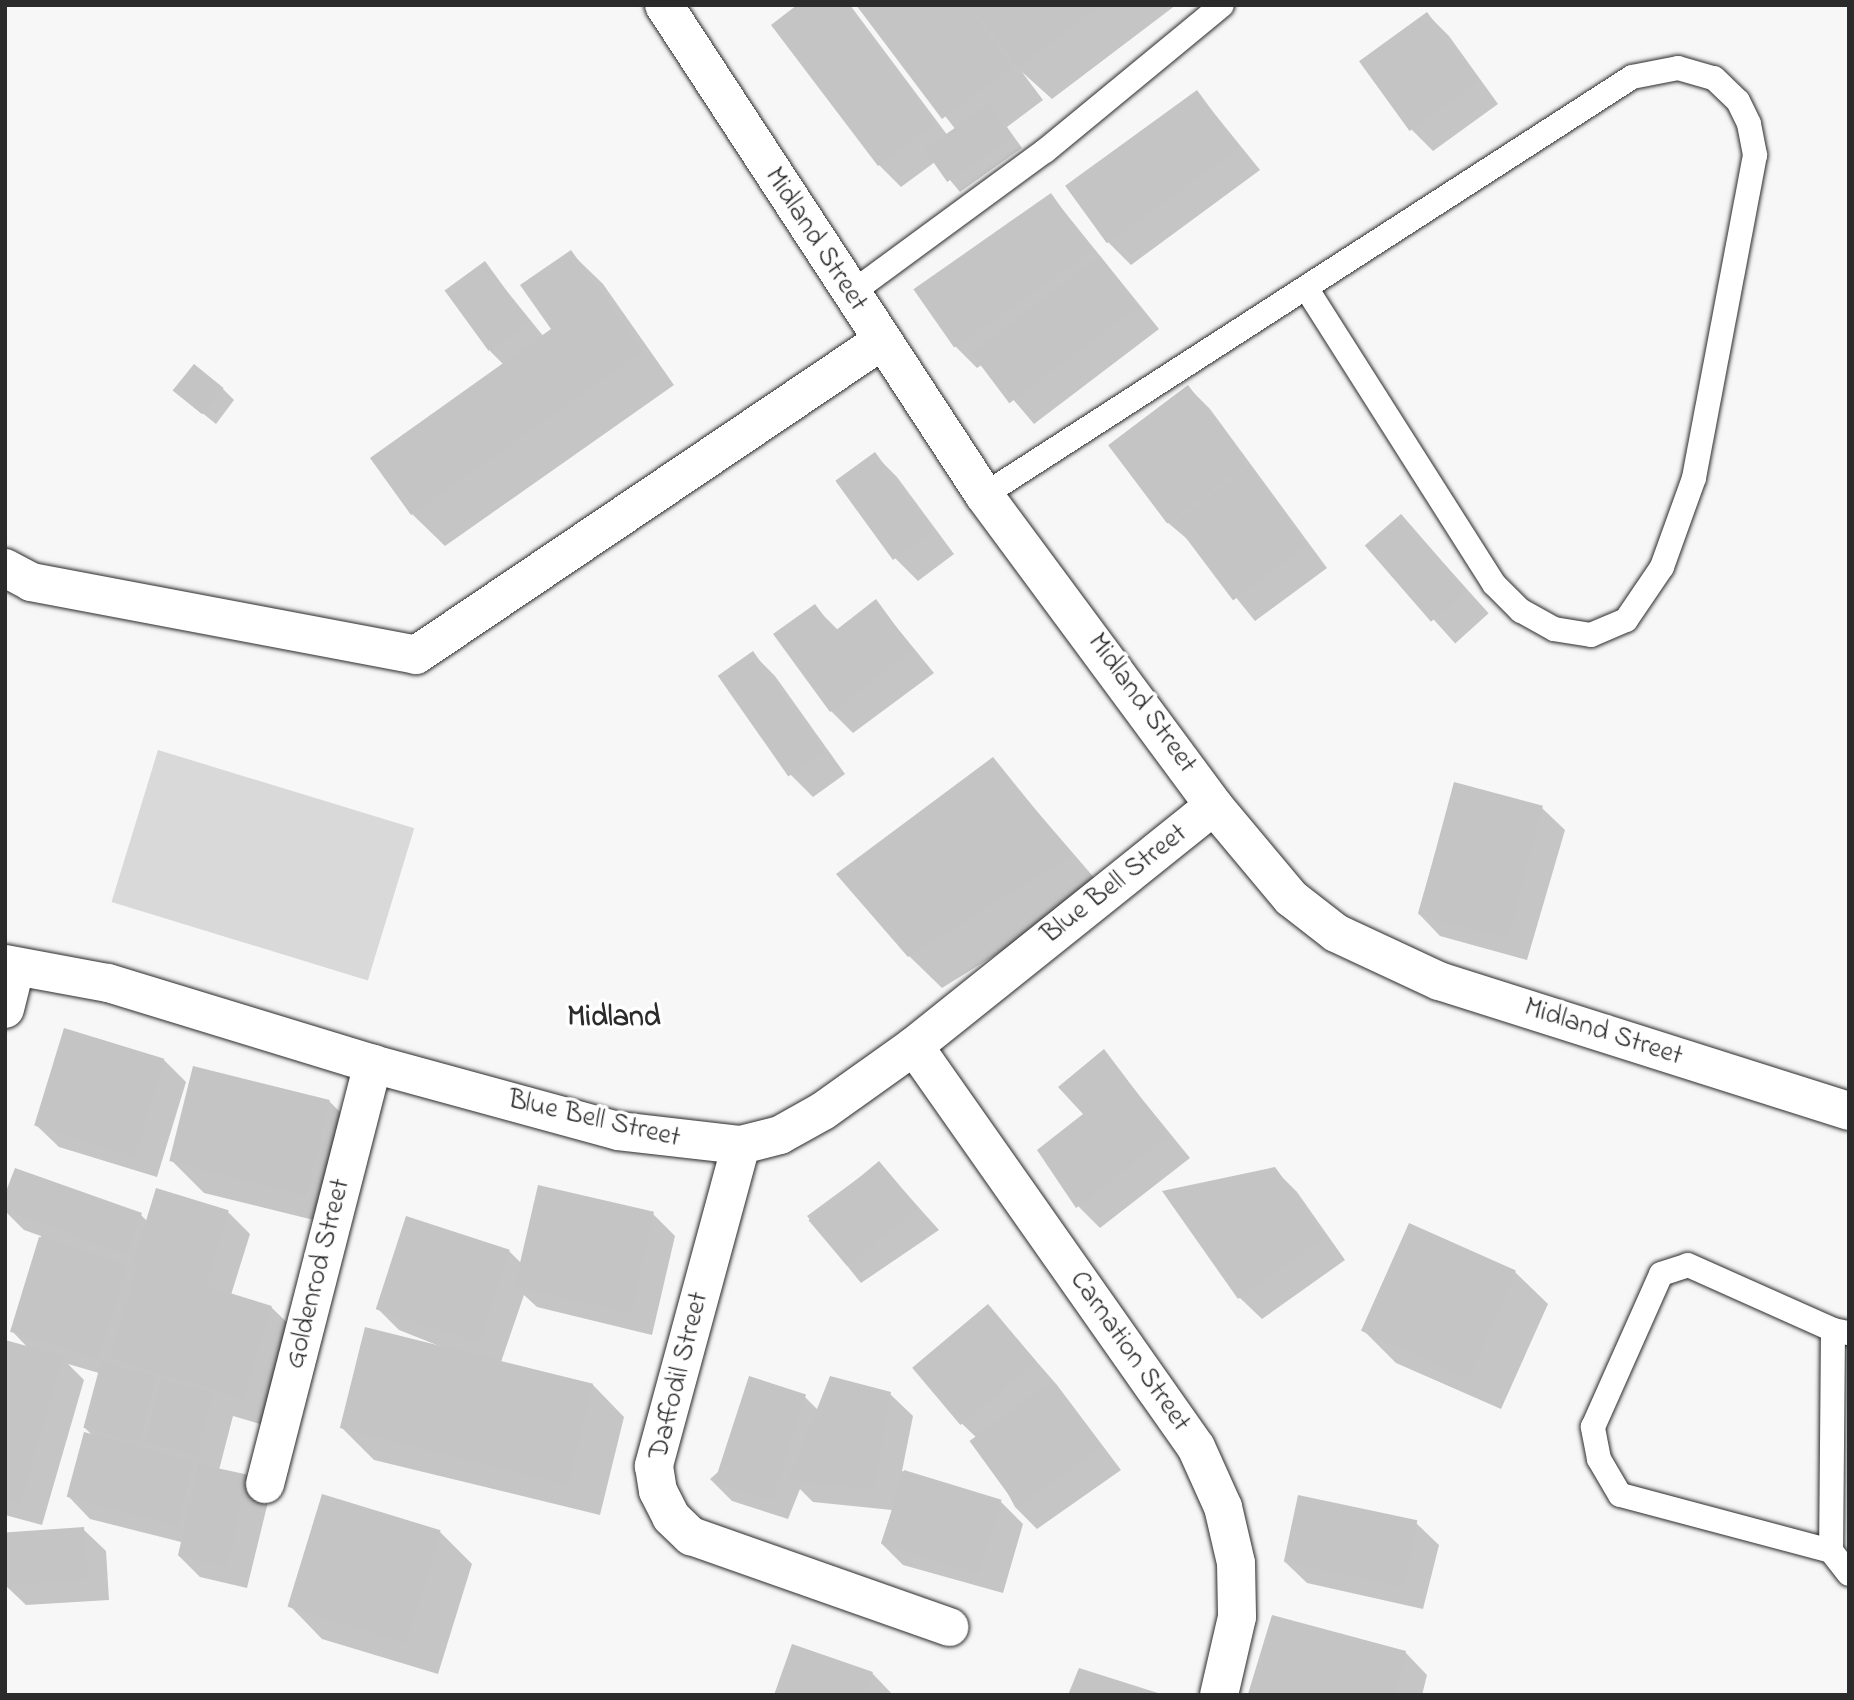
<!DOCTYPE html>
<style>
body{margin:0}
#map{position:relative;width:1854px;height:1700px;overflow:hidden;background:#f7f7f7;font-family:"Indie Flower",sans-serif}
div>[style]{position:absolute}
.green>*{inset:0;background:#d9d9d9;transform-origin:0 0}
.shadow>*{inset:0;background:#0003;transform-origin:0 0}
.building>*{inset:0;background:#c4c4c4;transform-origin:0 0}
.roads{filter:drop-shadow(0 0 2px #2b2b2b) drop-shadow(0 0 2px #2b2b2b)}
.service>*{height:24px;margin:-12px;padding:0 12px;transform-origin:12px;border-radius:12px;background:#fff}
.minor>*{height:38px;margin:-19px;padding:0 19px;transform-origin:19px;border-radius:19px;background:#fff}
span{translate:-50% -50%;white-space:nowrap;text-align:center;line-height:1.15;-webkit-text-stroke:7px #fff;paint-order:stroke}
.street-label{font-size:28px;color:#2b2b2b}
.neighbourhood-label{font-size:30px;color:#2b2b2b;font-weight:700}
.frame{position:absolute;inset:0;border:7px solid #2b2b2b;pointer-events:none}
</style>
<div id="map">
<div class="green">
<div style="left:158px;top:750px;width:268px;height:159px;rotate:17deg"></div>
</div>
<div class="shadow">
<div style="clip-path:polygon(800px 5px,850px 5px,948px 136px,956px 130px,859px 5px,1176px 5px,1052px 99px,1022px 72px,1043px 100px,1007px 127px,1022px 148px,960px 192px,935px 162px,901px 187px,879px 165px,773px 25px)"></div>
<div style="clip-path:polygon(1427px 14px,1449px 36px,1498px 104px,1433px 151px,1411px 129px,1362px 61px)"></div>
<div style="clip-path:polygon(1197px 92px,1260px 170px,1131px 265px,1109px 243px,1068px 186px)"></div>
<div style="clip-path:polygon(1051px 195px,1159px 329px,1034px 424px,983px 364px,977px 368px,955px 346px)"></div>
<div style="clip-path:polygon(570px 252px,603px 284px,674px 385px,445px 546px,412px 514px,504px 365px,490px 351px,484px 263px,544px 337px,554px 330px)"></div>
<div style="clip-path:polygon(1188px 387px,1210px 409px,1327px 568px,1255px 621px,1192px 543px,1167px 522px,1111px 445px)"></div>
<div style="clip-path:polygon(223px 389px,234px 400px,216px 424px,175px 391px)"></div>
<div style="clip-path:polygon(875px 455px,897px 477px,954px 554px,918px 581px,896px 559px,838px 481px)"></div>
<div style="left:1401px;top:516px;width:131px;height:45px;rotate:48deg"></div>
<div style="clip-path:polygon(876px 602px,934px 673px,853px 733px,831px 711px,814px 606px,838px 630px)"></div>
<div style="clip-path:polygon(753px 654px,775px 676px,845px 774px,813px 797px,791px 775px)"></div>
<div style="clip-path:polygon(992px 759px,1103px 888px,942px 988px,909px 956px)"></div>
<div style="clip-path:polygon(1455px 784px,1542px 808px,1565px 830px,1527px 960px,1440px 936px,1418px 913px)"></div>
<div style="clip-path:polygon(1103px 1051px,1190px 1158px,1100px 1228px,1078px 1206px,1086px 1115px)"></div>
<div style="clip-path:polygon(164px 1060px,186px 1082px,157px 1177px,59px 1147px,36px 1125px)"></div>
<div style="clip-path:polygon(329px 1101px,361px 1133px,338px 1226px,204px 1193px,171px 1160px)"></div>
<div style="clip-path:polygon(879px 1163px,939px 1230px,861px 1283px,807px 1216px)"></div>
<div style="clip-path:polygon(1274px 1169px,1297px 1192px,1345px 1260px,1262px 1319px,1239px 1297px)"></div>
<div style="clip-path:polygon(5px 1199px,141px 1215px,147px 1221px,228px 1212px,250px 1234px,231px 1295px,271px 1307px,304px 1339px,277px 1429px,233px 1416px,219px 1470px,246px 1476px,269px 1498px,247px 1588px,200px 1577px,178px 1555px,181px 1542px,90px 1519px,68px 1496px,94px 1437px,84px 1427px,99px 1373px,68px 1364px,84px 1380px,42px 1525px,5px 1515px,5px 1342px,29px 1349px,12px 1331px,41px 1236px,24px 1230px,5px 1211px)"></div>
<div style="clip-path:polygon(653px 1214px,675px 1236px,652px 1335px,537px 1307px,524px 1295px,501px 1362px,592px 1384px,624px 1417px,600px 1515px,374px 1460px,341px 1427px,447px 1349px,399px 1330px,377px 1308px,509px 1251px,520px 1262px)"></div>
<div style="clip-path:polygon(1515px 1272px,1548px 1304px,1501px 1409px,1396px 1363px,1364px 1331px)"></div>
<div style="clip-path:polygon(988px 1306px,1057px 1385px,1121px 1470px,1037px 1529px,1015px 1507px,980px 1441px,957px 1419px)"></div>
<div style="clip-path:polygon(890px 1394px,913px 1416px,902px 1471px,1001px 1502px,1023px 1524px,1003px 1593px,903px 1565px,881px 1543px,892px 1510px,813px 1502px,800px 1489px,788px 1519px,732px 1501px,710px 1479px,805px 1397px,818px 1410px)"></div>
<div style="clip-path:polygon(1416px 1523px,1439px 1545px,1423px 1609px,1307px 1583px,1284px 1561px)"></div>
<div style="clip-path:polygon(83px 1529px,106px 1551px,109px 1600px,26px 1605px,5px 1585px,5px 1534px)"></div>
<div style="clip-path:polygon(440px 1532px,472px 1564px,438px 1674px,322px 1639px,290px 1606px)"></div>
<div style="clip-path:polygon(1405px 1652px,1427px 1675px,1422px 1695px,1250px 1694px)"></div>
<div style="clip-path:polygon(872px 1673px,893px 1695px,775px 1695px)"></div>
</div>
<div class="building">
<div style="clip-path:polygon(797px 5px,846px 5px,935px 123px,878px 166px,771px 25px)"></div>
<div style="clip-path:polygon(856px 5px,966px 5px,1012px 67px,942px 119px)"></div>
<div style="clip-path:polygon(971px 5px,1101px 5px,1018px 67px)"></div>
<div style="left:1427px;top:12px;width:86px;height:84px;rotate:54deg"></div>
<div style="left:1197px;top:90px;width:71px;height:163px;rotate:54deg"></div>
<div style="left:989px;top:104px;width:40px;height:79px;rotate:55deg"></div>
<div style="left:1051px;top:193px;width:71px;height:168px;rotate:55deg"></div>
<div style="clip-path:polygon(571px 250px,643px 351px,411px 515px,370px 458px,551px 329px,520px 285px)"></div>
<div style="left:1100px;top:256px;width:63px;height:161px;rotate:53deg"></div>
<div style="left:485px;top:261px;width:75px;height:50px;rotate:54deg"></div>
<div style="left:194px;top:364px;width:38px;height:34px;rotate:39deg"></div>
<div style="left:1188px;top:385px;width:98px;height:100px;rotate:53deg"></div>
<div style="left:875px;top:452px;width:98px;height:49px;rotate:54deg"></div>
<div style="left:1249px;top:467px;width:97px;height:93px;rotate:53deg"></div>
<div style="left:1401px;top:514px;width:101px;height:48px;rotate:49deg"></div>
<div style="clip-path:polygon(876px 599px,913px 650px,830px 712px,773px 634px,815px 604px,835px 631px)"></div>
<div style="left:753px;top:651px;width:123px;height:43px;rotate:55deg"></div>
<div style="clip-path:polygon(993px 757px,1072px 855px,908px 957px,836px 874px)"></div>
<div style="left:1454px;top:782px;width:92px;height:137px;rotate:15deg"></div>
<div style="left:64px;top:1028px;width:105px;height:102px;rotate:17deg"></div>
<div style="clip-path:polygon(1104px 1049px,1169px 1135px,1076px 1208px,1037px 1150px,1083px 1114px,1058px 1087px)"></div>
<div style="left:193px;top:1066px;width:141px;height:98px;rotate:14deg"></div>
<div style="left:879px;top:1161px;width:60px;height:92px;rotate:50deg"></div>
<div style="clip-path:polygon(1275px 1167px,1325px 1237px,1238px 1299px,1162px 1191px)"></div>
<div style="clip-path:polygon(15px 1168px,142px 1213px,127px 1254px,5px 1210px,5px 1194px)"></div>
<div style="left:538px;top:1185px;width:119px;height:104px;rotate:13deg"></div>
<div style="left:156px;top:1188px;width:76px;height:77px;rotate:17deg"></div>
<div style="left:406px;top:1216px;width:109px;height:98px;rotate:18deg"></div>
<div style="left:1409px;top:1223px;width:117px;height:118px;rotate:24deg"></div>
<div style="left:39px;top:1237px;width:92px;height:99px;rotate:17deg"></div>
<div style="left:138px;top:1265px;width:140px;height:97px;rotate:17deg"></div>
<div style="left:988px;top:1304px;width:75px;height:99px;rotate:50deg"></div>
<div style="left:365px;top:1327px;width:235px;height:104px;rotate:14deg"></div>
<div style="clip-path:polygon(5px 1340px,63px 1356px,20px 1504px,5px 1500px)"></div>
<div style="left:101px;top:1362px;width:57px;height:68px;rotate:15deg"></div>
<div style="left:749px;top:1376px;width:60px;height:111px;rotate:18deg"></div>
<div style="clip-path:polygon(830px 1376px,891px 1392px,873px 1489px,789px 1480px)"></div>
<div style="left:161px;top:1379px;width:53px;height:65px;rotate:14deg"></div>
<div style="left:1052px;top:1381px;width:82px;height:102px;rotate:54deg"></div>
<div style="left:84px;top:1432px;width:114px;height:67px;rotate:15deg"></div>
<div style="left:198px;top:1464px;width:50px;height:94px;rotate:12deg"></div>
<div style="left:904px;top:1470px;width:102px;height:77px;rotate:17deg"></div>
<div style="left:322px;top:1494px;width:124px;height:118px;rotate:17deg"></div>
<div style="left:1298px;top:1495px;width:122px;height:68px;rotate:12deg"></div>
<div style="left:84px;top:1527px;width:52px;height:79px;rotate:86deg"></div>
<div style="clip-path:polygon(1272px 1615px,1406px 1651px,1395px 1695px,1248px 1694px)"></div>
<div style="clip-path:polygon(792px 1644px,873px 1672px,865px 1695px,774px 1695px)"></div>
<div style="clip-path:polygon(1079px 1668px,1161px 1694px,1161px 1695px,1068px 1695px)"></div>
</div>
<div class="roads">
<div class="service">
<div style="left:850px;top:294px;width:242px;rotate:-36.3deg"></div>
<div style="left:1045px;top:151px;width:229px;rotate:-39.5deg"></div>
<div style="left:984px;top:495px;width:771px;rotate:-32.82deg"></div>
<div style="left:1632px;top:77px;width:47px;rotate:-11.1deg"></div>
<div style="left:1678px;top:68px;width:37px;rotate:16deg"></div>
<div style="left:1714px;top:78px;width:33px;rotate:44deg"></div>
<div style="left:1738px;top:101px;width:25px;rotate:64deg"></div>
<div style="left:1749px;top:124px;width:32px;rotate:79deg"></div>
<div style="left:1755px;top:155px;width:329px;rotate:100.7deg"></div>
<div style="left:1694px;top:478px;width:95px;rotate:109.8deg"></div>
<div style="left:1662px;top:567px;width:64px;rotate:124.2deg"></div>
<div style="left:1626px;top:620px;width:38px;rotate:157deg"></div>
<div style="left:1591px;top:635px;width:37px;rotate:-171deg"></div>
<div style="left:1554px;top:629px;width:38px;rotate:-151deg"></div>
<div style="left:1521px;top:611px;width:38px;rotate:-135deg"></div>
<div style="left:1494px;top:584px;width:349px;rotate:-122.4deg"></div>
<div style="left:1848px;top:1333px;width:15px;rotate:-169deg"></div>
<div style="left:1833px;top:1330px;width:221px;rotate:90.5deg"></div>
<div style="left:1831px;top:1551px;width:29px;rotate:52deg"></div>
<div style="left:1831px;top:1551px;width:218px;rotate:-165.1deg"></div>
<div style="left:1620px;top:1495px;width:42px;rotate:-120.3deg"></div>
<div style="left:1599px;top:1459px;width:33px;rotate:-101deg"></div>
<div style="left:1593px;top:1427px;width:167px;rotate:-66deg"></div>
<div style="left:1661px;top:1274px;width:28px;rotate:-18deg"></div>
<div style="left:1688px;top:1265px;width:159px;rotate:24.1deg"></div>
</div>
<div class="minor">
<div style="left:664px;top:5px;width:585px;rotate:56.85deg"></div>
<div style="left:984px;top:495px;width:387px;rotate:53.5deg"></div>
<div style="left:1214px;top:806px;width:120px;rotate:50.1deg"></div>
<div style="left:1291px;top:898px;width:57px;rotate:37.9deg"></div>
<div style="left:1336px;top:933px;width:114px;rotate:25deg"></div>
<div style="left:1439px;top:981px;width:430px;rotate:17.6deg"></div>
<div style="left:5px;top:568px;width:30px;rotate:28deg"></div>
<div style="left:31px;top:582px;width:392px;rotate:10.7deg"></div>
<div style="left:416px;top:655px;width:560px;rotate:-34deg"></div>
<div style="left:5px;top:964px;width:105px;rotate:10.5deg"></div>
<div style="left:108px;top:983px;width:277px;rotate:17deg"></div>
<div style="left:373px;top:1064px;width:254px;rotate:15.3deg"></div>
<div style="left:618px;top:1131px;width:124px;rotate:6.5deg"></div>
<div style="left:741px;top:1145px;width:40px;rotate:-14.4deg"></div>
<div style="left:780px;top:1135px;width:49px;rotate:-29.2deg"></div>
<div style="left:823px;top:1111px;width:112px;rotate:-35.5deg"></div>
<div style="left:914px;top:1046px;width:384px;rotate:-38.7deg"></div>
<div style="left:5px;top:1009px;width:41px;rotate:-76deg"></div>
<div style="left:914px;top:1046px;width:490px;rotate:54.9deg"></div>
<div style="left:1196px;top:1447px;width:66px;rotate:65.8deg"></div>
<div style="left:1223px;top:1507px;width:57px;rotate:76.9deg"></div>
<div style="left:1236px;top:1563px;width:54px;rotate:88.9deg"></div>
<div style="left:1237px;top:1617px;width:80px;rotate:103deg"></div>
<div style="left:741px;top:1145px;width:333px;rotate:105.2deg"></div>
<div style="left:654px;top:1466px;width:25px;rotate:81deg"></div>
<div style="left:658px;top:1491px;width:29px;rotate:63deg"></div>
<div style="left:671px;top:1517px;width:28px;rotate:44deg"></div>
<div style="left:691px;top:1536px;width:274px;rotate:19.4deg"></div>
<div style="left:265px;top:1484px;width:434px;rotate:-75.6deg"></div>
</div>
</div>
<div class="street-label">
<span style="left:815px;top:240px;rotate:57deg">Midland Street</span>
<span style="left:1141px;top:704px;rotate:54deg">Midland Street</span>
<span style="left:1115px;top:885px;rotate:-38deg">Blue Bell Street</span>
<span style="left:1603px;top:1033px;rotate:18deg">Midland Street</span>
<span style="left:594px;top:1120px;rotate:13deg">Blue Bell Street</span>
<span style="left:319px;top:1274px;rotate:-76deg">Goldenrod Street</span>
<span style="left:1129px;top:1352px;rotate:55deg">Carnation Street</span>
<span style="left:680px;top:1376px;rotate:-76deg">Daffodil Street</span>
</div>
<div class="neighbourhood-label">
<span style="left:614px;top:1018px">Midland</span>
</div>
<div class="frame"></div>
</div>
